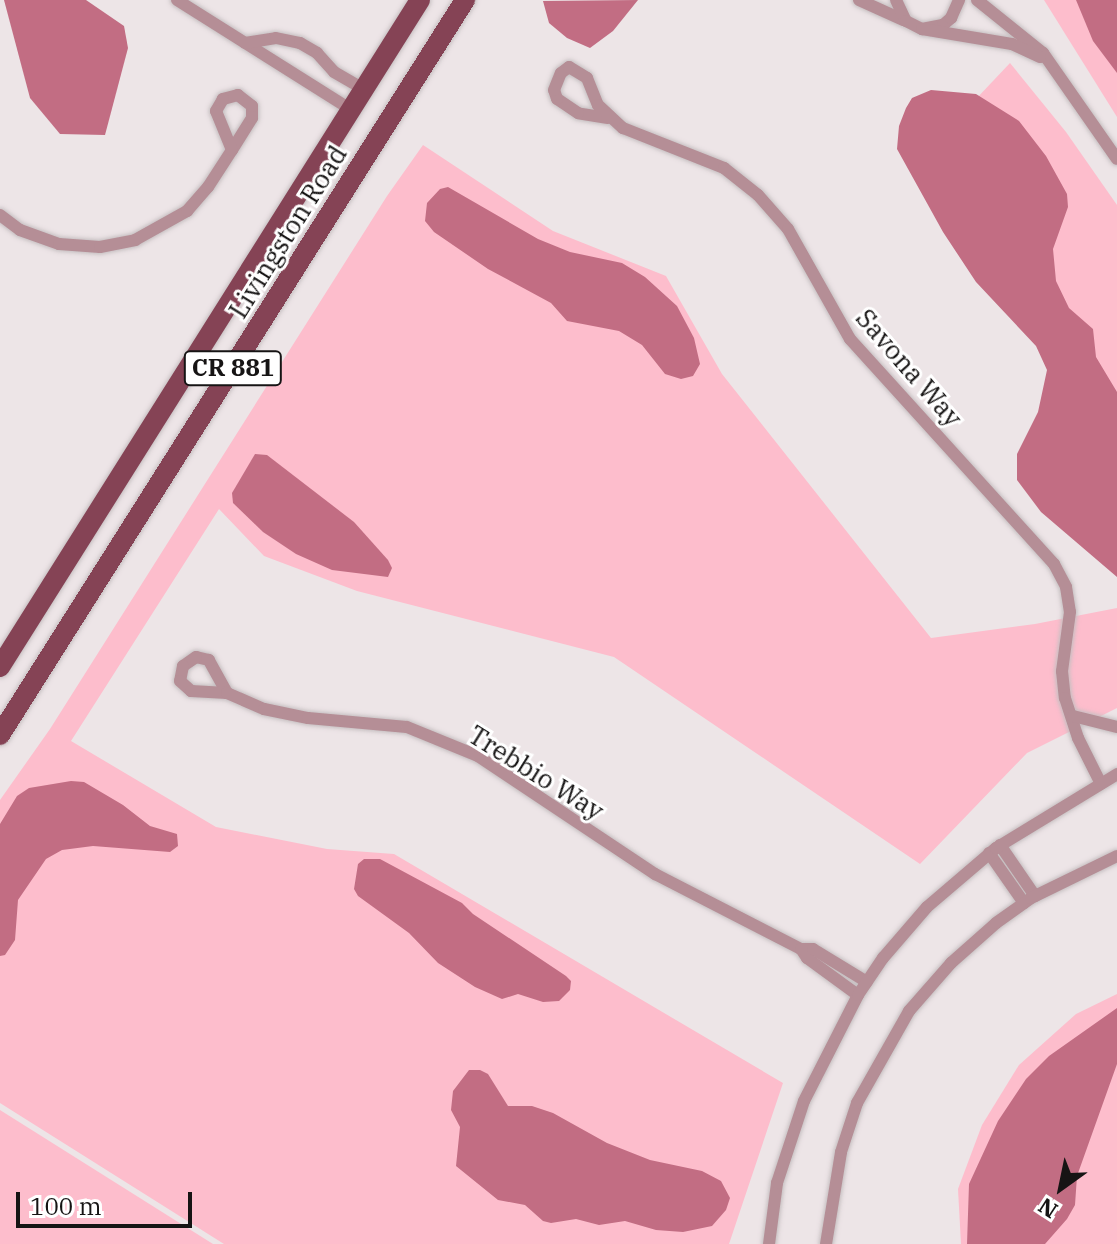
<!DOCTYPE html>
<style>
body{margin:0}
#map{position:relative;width:1117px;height:1244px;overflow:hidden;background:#ede5e7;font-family:"IBM Plex Serif",serif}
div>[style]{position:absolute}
.green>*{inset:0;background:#fdbdcc}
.water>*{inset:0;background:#c26d83}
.roads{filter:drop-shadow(0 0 2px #c6bfc1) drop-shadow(0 0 2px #c6bfc1)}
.minor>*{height:12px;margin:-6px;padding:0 6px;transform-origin:6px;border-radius:6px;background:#b58e96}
.primary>*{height:20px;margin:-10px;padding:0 10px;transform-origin:10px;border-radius:10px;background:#854355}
span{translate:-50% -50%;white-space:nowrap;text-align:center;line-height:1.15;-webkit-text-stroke:6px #fff;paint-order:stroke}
.shield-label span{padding:2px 6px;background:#fff;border:2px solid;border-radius:6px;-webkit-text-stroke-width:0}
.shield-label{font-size:24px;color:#161414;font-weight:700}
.street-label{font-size:26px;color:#161414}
.north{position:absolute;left:1021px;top:1148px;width:80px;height:80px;-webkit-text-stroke:6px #fff;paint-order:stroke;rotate:213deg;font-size:22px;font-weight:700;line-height:32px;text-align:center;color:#161414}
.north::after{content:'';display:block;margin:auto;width:28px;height:36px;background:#161414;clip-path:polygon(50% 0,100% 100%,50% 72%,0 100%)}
.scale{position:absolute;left:16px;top:1192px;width:176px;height:36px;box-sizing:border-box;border:4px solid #161414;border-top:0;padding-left:10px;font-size:24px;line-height:28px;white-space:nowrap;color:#161414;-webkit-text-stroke:6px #fff;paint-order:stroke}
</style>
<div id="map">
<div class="green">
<div style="clip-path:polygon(1044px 0,1108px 0,1117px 16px,1117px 117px)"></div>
<div style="clip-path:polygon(1010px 63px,1066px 132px,1117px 205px,1117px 416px,958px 118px)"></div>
<div style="clip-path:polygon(423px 145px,553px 231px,666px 276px,722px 374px,931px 638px,1035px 624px,1117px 608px,1117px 708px,1027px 753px,920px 864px,614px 657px,357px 591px,264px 556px,219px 509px,71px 741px,216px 827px,327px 849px,394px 854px,783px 1083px,729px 1244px,224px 1244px,0 1103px,0 800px,50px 729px,387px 196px)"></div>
<div style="clip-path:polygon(1117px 994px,1117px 1244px,961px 1244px,958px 1189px,982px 1125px,1019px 1065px,1076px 1014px)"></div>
<div style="clip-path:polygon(0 1110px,213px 1244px,0 1244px)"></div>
</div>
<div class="water">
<div style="clip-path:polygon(4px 0,86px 0,124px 26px,128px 48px,105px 135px,60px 134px,30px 98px)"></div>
<div style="clip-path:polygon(638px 0,613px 31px,590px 48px,567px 38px,549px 23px,543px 1px)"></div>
<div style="clip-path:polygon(1076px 0,1117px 0,1117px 73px,1093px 41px)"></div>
<div style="clip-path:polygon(931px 90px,976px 94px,1019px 121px,1046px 156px,1067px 194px,1068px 207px,1053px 249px,1056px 281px,1069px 308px,1093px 329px,1096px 357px,1117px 392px,1117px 577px,1041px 512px,1017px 480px,1017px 454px,1038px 412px,1047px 370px,1036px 346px,976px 282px,943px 232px,897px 149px,899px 126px,906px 108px,912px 98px)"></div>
<div style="clip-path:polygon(448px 187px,538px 239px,570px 252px,622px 263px,645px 277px,677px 306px,694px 338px,700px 364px,693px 376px,681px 379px,665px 374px,642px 345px,619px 331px,567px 321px,551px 303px,488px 269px,434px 232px,425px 221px,427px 203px,440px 189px)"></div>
<div style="clip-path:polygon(255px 454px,267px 455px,354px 522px,388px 560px,392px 568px,388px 577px,332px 570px,296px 554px,263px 532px,233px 503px,232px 493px)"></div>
<div style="clip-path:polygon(71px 781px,84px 782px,123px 805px,150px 826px,177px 834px,178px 846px,170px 852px,93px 846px,62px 850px,46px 859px,18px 900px,15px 940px,5px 955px,0 956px,0 824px,17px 796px,29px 788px)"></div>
<div style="clip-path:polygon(364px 859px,380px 859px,462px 903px,473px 914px,566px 976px,571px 981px,570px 990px,559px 1001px,543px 1002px,518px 994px,502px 999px,475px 987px,438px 963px,409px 933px,358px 896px,354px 889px,358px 864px)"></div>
<div style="clip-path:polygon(1117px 1008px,1117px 1064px,1077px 1176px,1075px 1205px,1067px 1219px,1045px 1244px,967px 1244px,969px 1184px,998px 1121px,1026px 1079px,1049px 1056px)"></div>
<div style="clip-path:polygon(469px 1070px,480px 1070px,488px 1074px,508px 1106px,532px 1106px,553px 1113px,607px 1143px,650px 1160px,702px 1171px,721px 1181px,730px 1198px,726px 1210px,712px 1226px,683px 1232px,656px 1230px,625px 1221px,599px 1225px,576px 1219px,551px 1223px,543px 1221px,525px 1205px,498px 1200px,456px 1166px,460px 1127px,451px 1110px,453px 1091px)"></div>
</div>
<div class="roads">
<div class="minor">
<div style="left:177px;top:0;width:204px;rotate:32.2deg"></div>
<div style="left:859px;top:0;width:48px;rotate:24.4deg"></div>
<div style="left:896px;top:0;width:23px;rotate:65deg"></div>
<div style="left:906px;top:21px;width:18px;rotate:27deg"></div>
<div style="left:922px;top:29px;width:21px;rotate:-11deg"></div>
<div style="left:943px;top:25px;width:11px;rotate:-41deg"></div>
<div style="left:951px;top:18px;width:20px;rotate:-66deg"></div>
<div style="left:977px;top:0;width:85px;rotate:38.8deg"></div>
<div style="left:1043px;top:53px;width:129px;rotate:55.1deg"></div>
<div style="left:922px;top:29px;width:91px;rotate:9.5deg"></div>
<div style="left:1012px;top:44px;width:31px;rotate:25deg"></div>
<div style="left:245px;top:43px;width:31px;rotate:-9deg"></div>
<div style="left:276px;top:38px;width:25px;rotate:12deg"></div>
<div style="left:300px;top:43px;width:20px;rotate:30deg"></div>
<div style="left:317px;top:53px;width:25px;rotate:48deg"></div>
<div style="left:334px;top:72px;width:34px;rotate:30deg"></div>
<div style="left:608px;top:118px;width:30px;rotate:-171deg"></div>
<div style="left:578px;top:113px;width:25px;rotate:-146deg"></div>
<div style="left:557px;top:99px;width:9px;rotate:-108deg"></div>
<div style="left:554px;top:90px;width:18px;rotate:-68deg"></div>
<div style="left:561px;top:73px;width:10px;rotate:-37deg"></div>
<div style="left:569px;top:67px;width:21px;rotate:31deg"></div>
<div style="left:587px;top:78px;width:29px;rotate:68deg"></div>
<div style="left:598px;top:105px;width:34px;rotate:43deg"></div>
<div style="left:623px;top:128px;width:109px;rotate:21.6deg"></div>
<div style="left:724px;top:168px;width:43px;rotate:38.5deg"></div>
<div style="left:758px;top:195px;width:45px;rotate:48.6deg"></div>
<div style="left:788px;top:229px;width:126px;rotate:60.6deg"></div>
<div style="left:850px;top:339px;width:304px;rotate:47.8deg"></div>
<div style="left:1054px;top:564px;width:26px;rotate:62deg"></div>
<div style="left:1066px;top:587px;width:25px;rotate:81deg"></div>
<div style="left:1070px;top:612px;width:60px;rotate:97.7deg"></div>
<div style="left:1062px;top:671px;width:27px;rotate:84deg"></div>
<div style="left:1065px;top:698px;width:42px;rotate:72deg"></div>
<div style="left:1078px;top:738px;width:51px;rotate:63.4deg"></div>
<div style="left:0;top:215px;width:25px;rotate:37deg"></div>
<div style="left:20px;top:230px;width:41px;rotate:19.7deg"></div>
<div style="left:59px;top:244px;width:41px;rotate:4.2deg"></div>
<div style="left:100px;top:247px;width:36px;rotate:-11deg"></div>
<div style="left:135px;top:240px;width:60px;rotate:-29.1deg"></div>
<div style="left:187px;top:211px;width:32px;rotate:-49deg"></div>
<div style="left:208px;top:187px;width:44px;rotate:-57deg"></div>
<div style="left:232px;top:150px;width:38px;rotate:-58deg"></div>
<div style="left:252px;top:118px;width:12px;rotate:-90deg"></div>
<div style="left:252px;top:106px;width:18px;rotate:-142deg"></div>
<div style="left:238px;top:95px;width:16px;rotate:165deg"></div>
<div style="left:223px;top:99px;width:14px;rotate:120deg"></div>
<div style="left:216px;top:111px;width:42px;rotate:67.7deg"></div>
<div style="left:227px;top:693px;width:38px;rotate:-119deg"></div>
<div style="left:209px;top:660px;width:13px;rotate:-167deg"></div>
<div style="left:196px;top:657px;width:16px;rotate:145deg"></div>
<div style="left:183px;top:666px;width:15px;rotate:101deg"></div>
<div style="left:180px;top:681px;width:15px;rotate:42deg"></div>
<div style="left:191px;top:691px;width:36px;rotate:3deg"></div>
<div style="left:227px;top:693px;width:40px;rotate:23.4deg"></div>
<div style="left:264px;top:709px;width:45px;rotate:11.6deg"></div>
<div style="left:308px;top:718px;width:99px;rotate:5.2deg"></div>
<div style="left:407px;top:727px;width:77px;rotate:22.2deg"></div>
<div style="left:478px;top:756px;width:213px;rotate:33.7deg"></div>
<div style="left:655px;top:874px;width:164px;rotate:27.2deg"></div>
<div style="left:801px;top:949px;width:11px;rotate:56deg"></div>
<div style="left:807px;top:958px;width:63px;rotate:36deg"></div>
<div style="left:1073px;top:716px;width:45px;rotate:14deg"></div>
<div style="left:1000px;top:845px;width:62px;rotate:55.5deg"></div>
<div style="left:989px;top:853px;width:61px;rotate:55deg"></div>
<div style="left:801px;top:949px;width:12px"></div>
<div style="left:813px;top:949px;width:63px;rotate:31.4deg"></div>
<div style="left:769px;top:1244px;width:62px;rotate:-82.5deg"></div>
<div style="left:777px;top:1183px;width:86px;rotate:-71.8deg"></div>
<div style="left:804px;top:1101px;width:119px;rotate:-63deg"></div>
<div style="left:858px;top:995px;width:45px;rotate:-56deg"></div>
<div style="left:883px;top:958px;width:67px;rotate:-49.2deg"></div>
<div style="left:927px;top:907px;width:91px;rotate:-40.5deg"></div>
<div style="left:996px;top:848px;width:142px;rotate:-31.4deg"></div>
<div style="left:826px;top:1244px;width:93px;rotate:-80.7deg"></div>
<div style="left:841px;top:1152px;width:52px;rotate:-71.9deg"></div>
<div style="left:857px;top:1103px;width:106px;rotate:-60.5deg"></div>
<div style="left:909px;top:1011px;width:64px;rotate:-48.8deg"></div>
<div style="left:951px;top:963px;width:60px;rotate:-41.6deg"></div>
<div style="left:996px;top:923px;width:43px;rotate:-35.5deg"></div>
<div style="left:1031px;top:898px;width:96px;rotate:-26deg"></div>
</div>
<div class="primary">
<div style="left:0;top:667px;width:788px;rotate:-57.8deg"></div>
<div style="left:0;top:735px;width:870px;rotate:-57.68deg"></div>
</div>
</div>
<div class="shield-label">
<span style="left:233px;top:368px">CR 881</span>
</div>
<div class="street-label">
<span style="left:288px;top:232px;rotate:-58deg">Livingston Road</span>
<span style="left:909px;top:368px;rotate:49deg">Savona Way</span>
<span style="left:536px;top:773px;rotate:32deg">Trebbio Way</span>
</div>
<div class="north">N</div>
<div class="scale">100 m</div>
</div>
